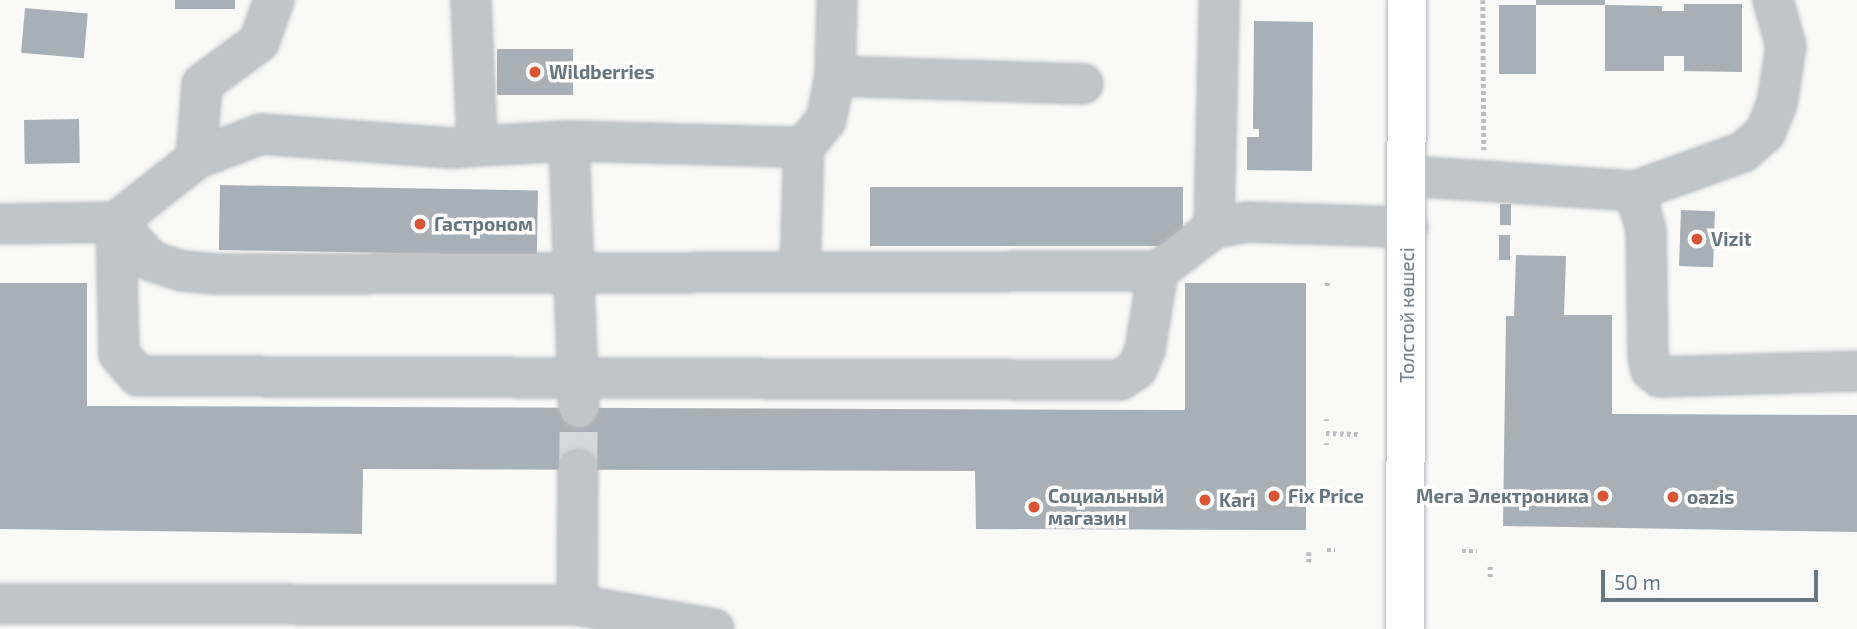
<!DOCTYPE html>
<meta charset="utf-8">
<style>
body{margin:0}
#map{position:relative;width:1857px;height:629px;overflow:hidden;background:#f9f9f7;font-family:"Exo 2",sans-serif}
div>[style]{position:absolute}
.building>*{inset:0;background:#a7b0b6;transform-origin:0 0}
.minor-tunnel>*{height:38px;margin-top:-19px;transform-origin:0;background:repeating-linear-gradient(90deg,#d4d8d9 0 38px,transparent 0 57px)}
.path>*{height:4.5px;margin-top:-2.25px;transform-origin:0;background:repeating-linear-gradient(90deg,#bbbec0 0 3.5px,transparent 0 7px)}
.roads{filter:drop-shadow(0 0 2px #b4b9bd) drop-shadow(0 0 2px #b4b9bd)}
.minor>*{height:38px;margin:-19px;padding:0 19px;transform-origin:19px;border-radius:19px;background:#c0c5c8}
.major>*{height:38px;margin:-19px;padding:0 19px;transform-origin:19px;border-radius:19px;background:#fff}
.dots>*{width:19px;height:19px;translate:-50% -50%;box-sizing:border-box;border:4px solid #fff;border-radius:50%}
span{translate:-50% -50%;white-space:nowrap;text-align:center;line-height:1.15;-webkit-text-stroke:7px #fff;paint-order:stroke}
.poi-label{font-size:19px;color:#657680;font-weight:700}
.left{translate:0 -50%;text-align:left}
.right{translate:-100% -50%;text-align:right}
.street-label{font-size:19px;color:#657680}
.scale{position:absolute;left:1601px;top:570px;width:217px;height:32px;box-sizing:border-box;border:4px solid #657680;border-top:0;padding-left:9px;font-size:21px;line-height:24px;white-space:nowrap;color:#657680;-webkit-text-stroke:5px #fff;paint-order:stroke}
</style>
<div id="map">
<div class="building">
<div style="left:175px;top:0;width:60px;height:9px"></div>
<div style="clip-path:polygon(1536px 0,1605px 0,1605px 5px,1536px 5px,1536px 74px,1499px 74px,1499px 5px,1536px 5px)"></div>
<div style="clip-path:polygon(1684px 4px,1742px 4px,1742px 72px,1684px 71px,1684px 56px,1664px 56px,1664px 71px,1605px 71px,1605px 5px,1662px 6px,1662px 11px,1684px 11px)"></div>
<div style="left:25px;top:8px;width:63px;height:45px;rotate:5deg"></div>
<div style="clip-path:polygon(1254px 21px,1313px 22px,1312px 171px,1247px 170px,1247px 137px,1259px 137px,1259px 129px,1253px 129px)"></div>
<div style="left:497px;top:49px;width:76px;height:46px"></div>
<div style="left:79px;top:119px;width:44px;height:55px;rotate:89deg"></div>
<div style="left:220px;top:185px;width:318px;height:65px;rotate:1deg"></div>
<div style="left:870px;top:187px;width:313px;height:59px"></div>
<div style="left:1500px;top:204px;width:11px;height:21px"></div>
<div style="left:1681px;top:210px;width:34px;height:56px;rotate:2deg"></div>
<div style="left:1499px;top:235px;width:11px;height:25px"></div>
<div style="clip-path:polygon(1516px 255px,1566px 256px,1564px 315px,1612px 315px,1612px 414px,1857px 415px,1857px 532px,1503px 526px,1506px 316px,1514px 316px)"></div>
<div style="clip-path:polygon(0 283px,87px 283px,87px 406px,1185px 410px,1185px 283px,1306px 283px,1306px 530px,976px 529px,975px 471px,363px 469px,362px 534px,0 529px)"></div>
</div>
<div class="minor-tunnel">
<div style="left:578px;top:470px;width:62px;rotate:-89.1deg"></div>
</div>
<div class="path">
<div style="left:1483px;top:0;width:150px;rotate:89.6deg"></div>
<div style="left:1327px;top:286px;width:4px;rotate:-90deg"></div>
<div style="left:1326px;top:421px;width:2px;rotate:-90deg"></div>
<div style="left:1326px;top:433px;width:35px;rotate:2deg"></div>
<div style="left:1326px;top:445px;width:2px;rotate:-90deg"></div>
<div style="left:1327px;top:550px;width:8px"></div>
<div style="left:1462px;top:551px;width:15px"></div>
<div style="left:1309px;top:552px;width:10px;rotate:90deg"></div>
<div style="left:1490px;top:577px;width:14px;rotate:-90deg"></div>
</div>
<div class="roads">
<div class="minor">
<div style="left:471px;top:0;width:146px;rotate:87.6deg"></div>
<div style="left:477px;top:146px;width:25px;rotate:175deg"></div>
<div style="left:452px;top:148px;width:192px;rotate:-175.8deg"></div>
<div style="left:261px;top:134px;width:70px;rotate:159deg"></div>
<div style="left:196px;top:159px;width:102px;rotate:141.8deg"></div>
<div style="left:116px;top:222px;width:52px;rotate:48.1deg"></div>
<div style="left:151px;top:261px;width:33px;rotate:18deg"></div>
<div style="left:182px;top:271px;width:34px;rotate:5deg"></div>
<div style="left:216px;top:274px;width:942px;rotate:-0.18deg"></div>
<div style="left:835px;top:76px;width:248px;rotate:1.8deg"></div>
<div style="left:569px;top:141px;width:235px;rotate:1.5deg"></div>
<div style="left:477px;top:146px;width:92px;rotate:-3.1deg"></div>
<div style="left:569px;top:141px;width:267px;rotate:87.9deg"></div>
<div style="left:196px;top:159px;width:75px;rotate:-85.4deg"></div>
<div style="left:202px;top:84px;width:71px;rotate:-36.4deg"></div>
<div style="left:259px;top:42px;width:45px;rotate:-70.3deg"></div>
<div style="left:1408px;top:176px;width:227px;rotate:3.8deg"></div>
<div style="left:1635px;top:191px;width:41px;rotate:74.2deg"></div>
<div style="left:1646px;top:230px;width:127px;rotate:89.1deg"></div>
<div style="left:1648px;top:357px;width:13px;rotate:77deg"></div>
<div style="left:1651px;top:370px;width:11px;rotate:38deg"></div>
<div style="left:1660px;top:377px;width:197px;rotate:-1.7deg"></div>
<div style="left:1635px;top:191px;width:115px;rotate:-19.9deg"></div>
<div style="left:1743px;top:152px;width:29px;rotate:-41deg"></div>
<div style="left:1765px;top:133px;width:31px;rotate:-68deg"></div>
<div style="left:1777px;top:104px;width:59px;rotate:-81.2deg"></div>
<div style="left:1786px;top:46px;width:48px;rotate:-105.8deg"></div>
<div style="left:0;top:224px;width:116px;rotate:-1deg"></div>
<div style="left:116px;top:222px;width:132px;rotate:88.7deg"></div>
<div style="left:119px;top:354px;width:29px;rotate:49deg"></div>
<div style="left:138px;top:376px;width:982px;rotate:0.23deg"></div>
<div style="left:1120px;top:380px;width:20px;rotate:-33deg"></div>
<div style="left:1137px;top:369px;width:21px;rotate:-67deg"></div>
<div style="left:1145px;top:350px;width:80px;rotate:-80.7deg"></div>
<div style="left:1158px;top:271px;width:71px;rotate:-37.5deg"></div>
<div style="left:1214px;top:228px;width:34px;rotate:-10deg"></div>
<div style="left:1247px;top:222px;width:161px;rotate:1.8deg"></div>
<div style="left:1214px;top:228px;width:228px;rotate:-88.7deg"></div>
<div style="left:800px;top:271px;width:124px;rotate:-88.2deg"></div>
<div style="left:804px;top:147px;width:35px;rotate:-51deg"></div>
<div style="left:826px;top:120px;width:45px;rotate:-78.4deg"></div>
<div style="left:835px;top:76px;width:76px;rotate:-88.5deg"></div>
<div style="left:0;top:604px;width:577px;rotate:0.1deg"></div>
<div style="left:577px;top:605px;width:139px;rotate:9.9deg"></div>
<div style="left:577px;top:605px;width:135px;rotate:-89.6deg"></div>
</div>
<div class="major">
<div style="left:1405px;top:629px;width:629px;rotate:-89.82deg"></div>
</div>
</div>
<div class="dots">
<div style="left:535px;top:72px;background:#db5435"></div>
<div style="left:420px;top:224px;background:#db5435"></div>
<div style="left:1697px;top:239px;background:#db5435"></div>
<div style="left:1274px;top:496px;background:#db5435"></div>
<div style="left:1603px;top:496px;background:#db5435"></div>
<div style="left:1673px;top:497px;background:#db5435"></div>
<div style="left:1205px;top:500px;background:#db5435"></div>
<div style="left:1034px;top:507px;background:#db5435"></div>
</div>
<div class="poi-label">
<span class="left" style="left:549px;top:72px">Wildberries</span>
<span class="left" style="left:434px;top:224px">Гастроном</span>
<span class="left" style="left:1711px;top:239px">Vizit</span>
<span class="left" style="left:1048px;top:507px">Социальный<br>магазин</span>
<span class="left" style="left:1288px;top:496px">Fix Price</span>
<span class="right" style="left:1589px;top:496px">Мега Электроника</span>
<span class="left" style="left:1687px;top:497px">oazis</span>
<span class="left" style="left:1219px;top:500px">Kari</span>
</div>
<div class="street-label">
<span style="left:1407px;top:315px;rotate:-90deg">Толстой көшесі</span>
</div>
<div class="scale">50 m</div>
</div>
